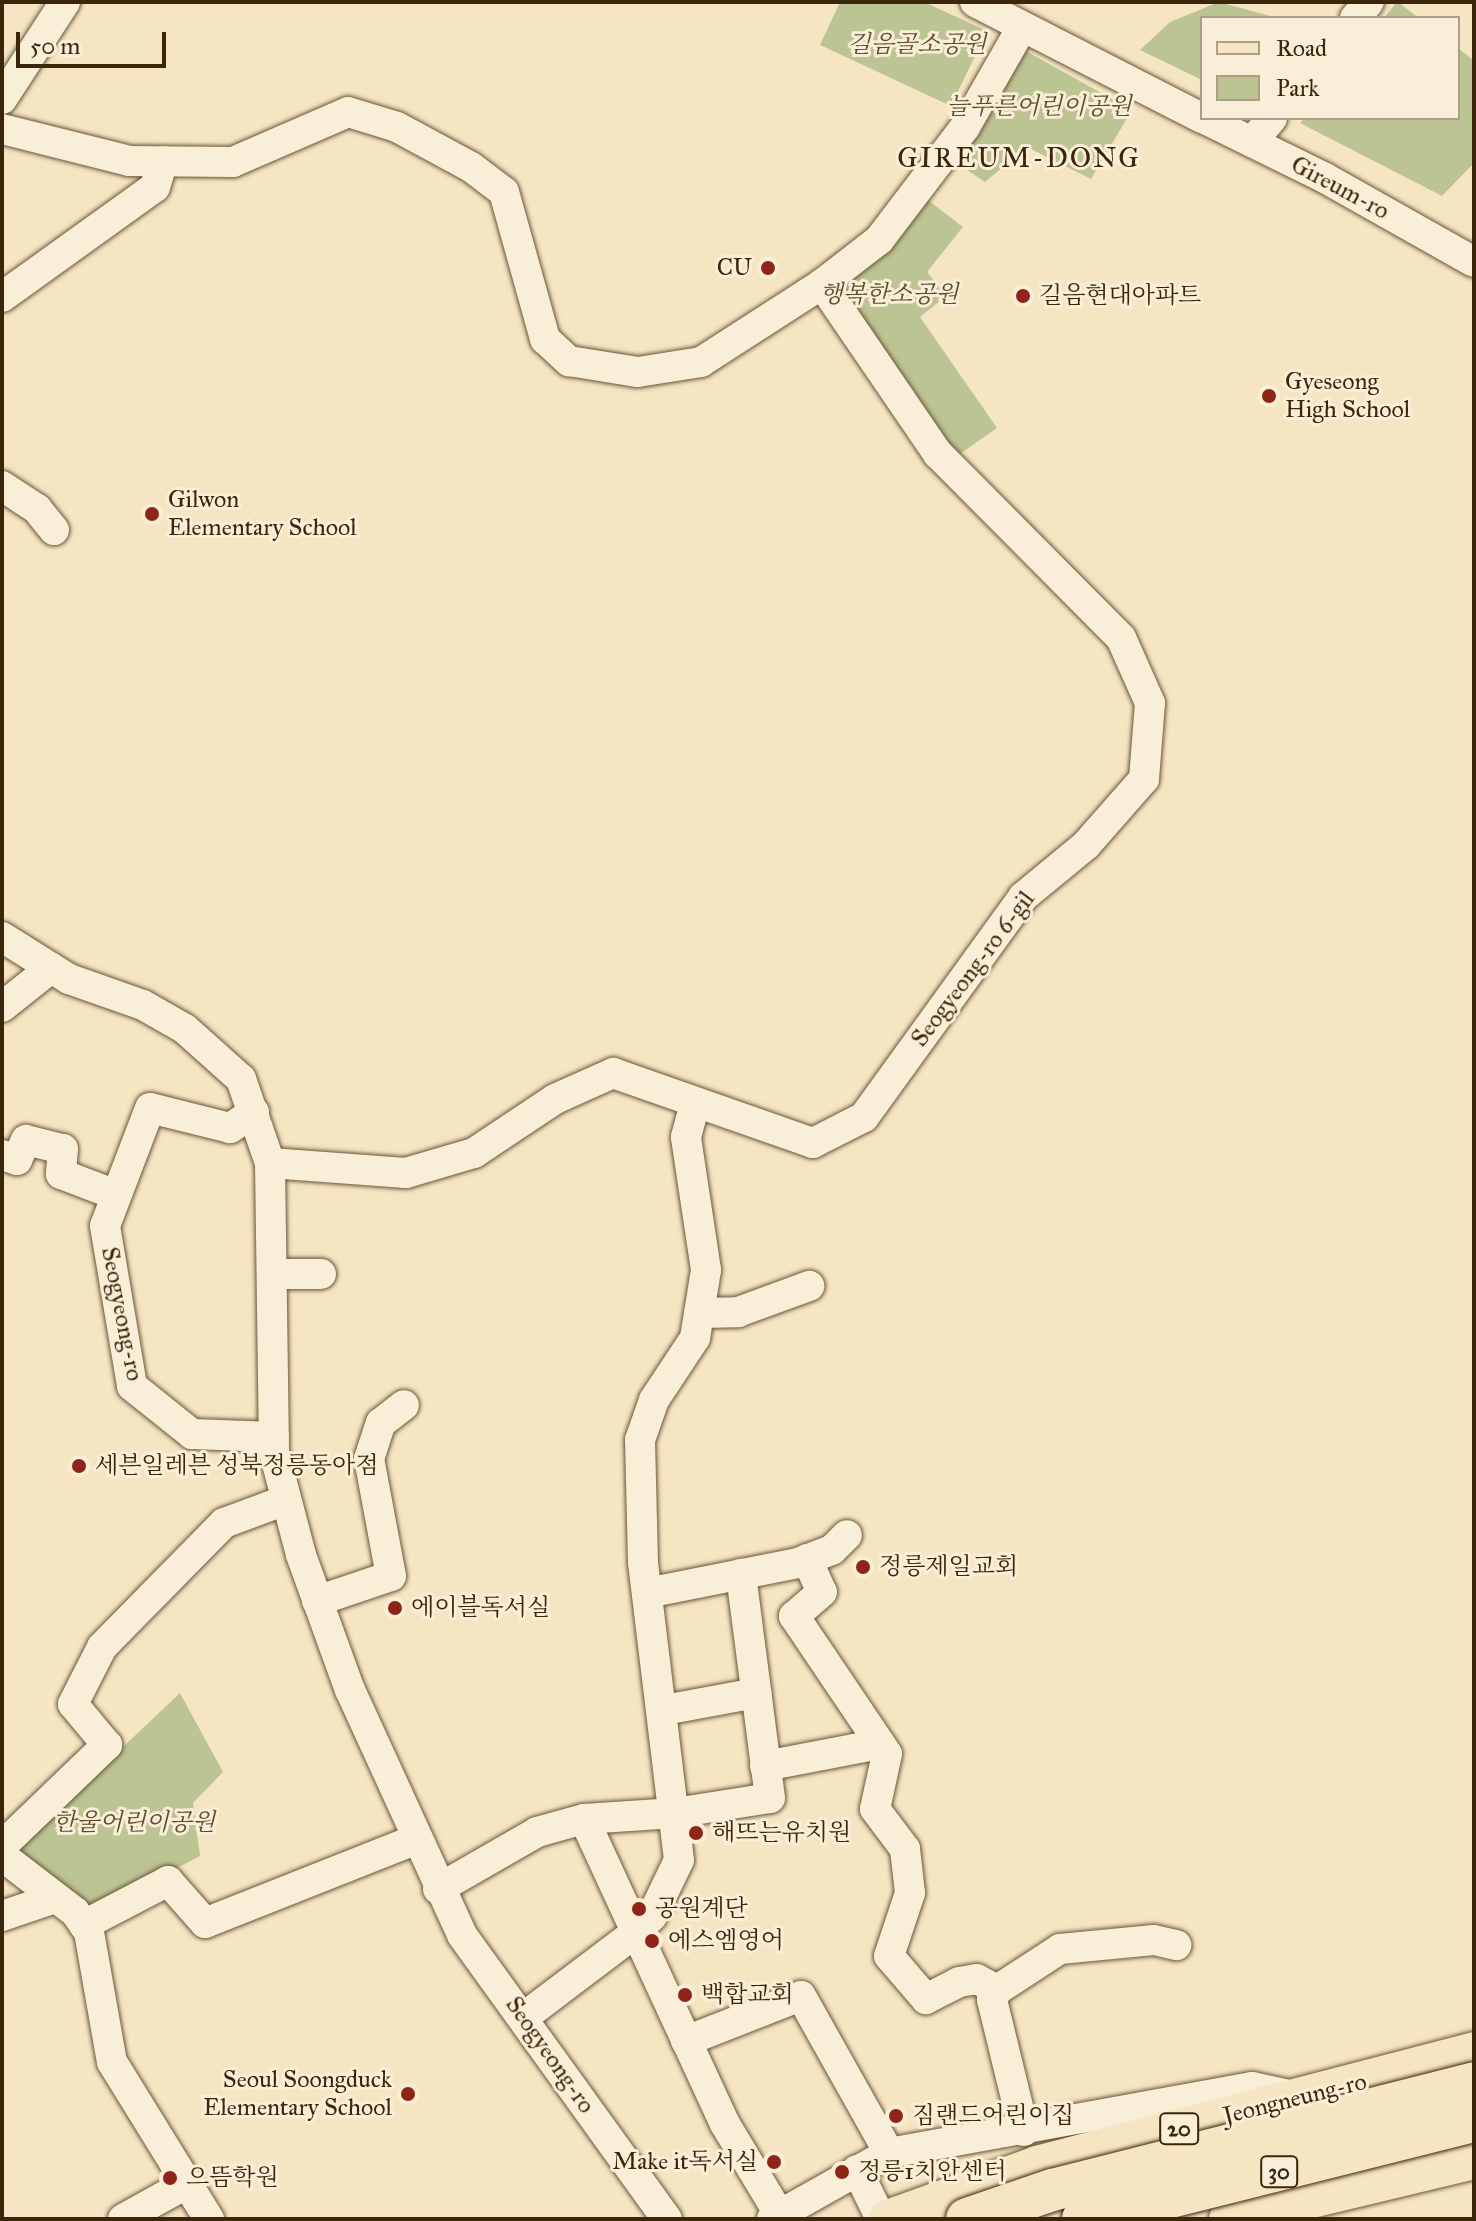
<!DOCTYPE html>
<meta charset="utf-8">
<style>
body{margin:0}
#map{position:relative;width:1476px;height:2221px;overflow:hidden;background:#f6e5c2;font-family:"IM FELL Great Primer","Noto Serif KR",serif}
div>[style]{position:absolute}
.green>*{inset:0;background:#bdc493}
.roads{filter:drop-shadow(0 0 2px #6a5639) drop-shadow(0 0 2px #6a5639)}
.minor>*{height:30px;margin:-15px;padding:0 15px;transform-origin:15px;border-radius:15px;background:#f9eed7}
.major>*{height:38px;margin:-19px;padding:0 19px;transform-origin:19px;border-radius:19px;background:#f6e5c2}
.bridges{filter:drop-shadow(0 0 2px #3c260b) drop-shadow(0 0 2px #3c260b)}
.highway-bridge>*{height:42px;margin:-21px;padding:0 21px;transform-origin:21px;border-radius:21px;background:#f6e5c2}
.dots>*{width:22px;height:22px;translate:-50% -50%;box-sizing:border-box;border:4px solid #f9eed7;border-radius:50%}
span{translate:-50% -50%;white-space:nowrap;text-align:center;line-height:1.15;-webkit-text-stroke:6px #f9eed7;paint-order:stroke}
.shield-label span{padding:2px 6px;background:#f9eed7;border:2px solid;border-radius:6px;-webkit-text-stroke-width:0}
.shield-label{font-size:22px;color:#3c260b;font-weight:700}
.park-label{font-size:24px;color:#5c4e2d;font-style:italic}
.street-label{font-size:24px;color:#3c260b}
.poi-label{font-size:24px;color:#3c260b}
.right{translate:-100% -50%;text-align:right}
.left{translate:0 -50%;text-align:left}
.quarter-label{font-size:28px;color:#3c260b;letter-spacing:2px}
.frame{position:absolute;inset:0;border:4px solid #3c260b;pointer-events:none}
.legend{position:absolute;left:1200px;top:16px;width:260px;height:104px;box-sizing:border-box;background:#f9eed7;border:2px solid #ad9e85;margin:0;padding:10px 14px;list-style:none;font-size:24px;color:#3c260b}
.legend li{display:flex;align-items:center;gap:16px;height:40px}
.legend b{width:40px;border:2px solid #ad9e85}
.scale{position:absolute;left:16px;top:32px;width:150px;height:36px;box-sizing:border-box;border:4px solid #3c260b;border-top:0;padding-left:10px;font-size:24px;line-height:28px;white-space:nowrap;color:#3c260b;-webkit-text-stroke:6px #f9eed7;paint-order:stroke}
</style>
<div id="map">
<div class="green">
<div style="clip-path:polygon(840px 2px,924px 2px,987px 31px,951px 106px,820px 45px)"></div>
<div style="clip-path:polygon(1219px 2px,1277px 18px,1202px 18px,1202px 80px,1140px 50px,1170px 22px)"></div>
<div style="clip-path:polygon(1397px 2px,1398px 2px,1419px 18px,1384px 18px)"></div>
<div style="clip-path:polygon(1458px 48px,1474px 61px,1474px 163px,1442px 196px,1300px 123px,1305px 118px,1458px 118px)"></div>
<div style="clip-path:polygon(1024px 50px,1132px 110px,1091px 179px,1027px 147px,985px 182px,955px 162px)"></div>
<div style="clip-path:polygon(928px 200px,963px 227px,927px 272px,946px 296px,920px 317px,997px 428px,957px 456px,840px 287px,894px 246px)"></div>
<div style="clip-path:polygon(180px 1693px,223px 1772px,193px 1803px,200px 1856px,86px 1916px,11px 1853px)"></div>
</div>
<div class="roads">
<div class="minor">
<div style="left:975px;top:2px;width:255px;rotate:27.1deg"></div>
<div style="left:1355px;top:18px;width:21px;rotate:-49deg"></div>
<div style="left:2px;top:99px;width:116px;rotate:-57deg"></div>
<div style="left:1203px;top:118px;width:136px;rotate:26.2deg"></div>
<div style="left:1325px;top:178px;width:171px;rotate:29.4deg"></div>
<div style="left:2px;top:129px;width:131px;rotate:14.1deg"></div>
<div style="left:129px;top:161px;width:104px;rotate:0.6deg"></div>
<div style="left:233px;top:162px;width:125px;rotate:-23.5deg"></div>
<div style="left:348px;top:112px;width:51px;rotate:17deg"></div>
<div style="left:397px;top:127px;width:84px;rotate:28.4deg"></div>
<div style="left:471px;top:167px;width:41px;rotate:37.1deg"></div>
<div style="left:504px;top:192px;width:153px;rotate:74.4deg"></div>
<div style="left:545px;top:339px;width:33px;rotate:43deg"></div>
<div style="left:569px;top:361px;width:70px;rotate:9.1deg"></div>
<div style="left:638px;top:372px;width:64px;rotate:-9deg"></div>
<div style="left:701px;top:362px;width:144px;rotate:-32.8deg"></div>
<div style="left:822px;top:284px;width:72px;rotate:-37.7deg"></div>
<div style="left:879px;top:240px;width:142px;rotate:-52.7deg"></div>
<div style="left:965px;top:127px;width:115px;rotate:-60.3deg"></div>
<div style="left:1252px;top:142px;width:31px;rotate:-50deg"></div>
<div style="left:2px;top:297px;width:188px;rotate:-35.7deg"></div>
<div style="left:155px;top:187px;width:27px;rotate:-73deg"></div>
<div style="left:2px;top:486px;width:42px;rotate:33.3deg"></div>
<div style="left:37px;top:509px;width:27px;rotate:51deg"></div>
<div style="left:2px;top:937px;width:79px;rotate:32.1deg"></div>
<div style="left:69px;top:979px;width:78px;rotate:19.4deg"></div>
<div style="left:143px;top:1005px;width:48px;rotate:29.7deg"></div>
<div style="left:185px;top:1029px;width:75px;rotate:41.8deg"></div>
<div style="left:241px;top:1079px;width:89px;rotate:71deg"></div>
<div style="left:270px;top:1163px;width:289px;rotate:89.2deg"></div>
<div style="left:274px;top:1452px;width:106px;rotate:75.3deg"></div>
<div style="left:301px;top:1555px;width:144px;rotate:70.1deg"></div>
<div style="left:350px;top:1690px;width:269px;rotate:65.4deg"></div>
<div style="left:462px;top:1935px;width:350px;rotate:54.2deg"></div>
<div style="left:2px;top:1007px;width:63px;rotate:-38.5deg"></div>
<div style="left:254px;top:1112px;width:29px;rotate:146deg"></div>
<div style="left:230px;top:1128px;width:82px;rotate:-166deg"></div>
<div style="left:150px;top:1108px;width:126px;rotate:110.9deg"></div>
<div style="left:105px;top:1226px;width:162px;rotate:80.4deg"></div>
<div style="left:132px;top:1386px;width:77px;rotate:38.7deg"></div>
<div style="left:192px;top:1434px;width:82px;rotate:2.1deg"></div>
<div style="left:2px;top:1155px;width:16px;rotate:18deg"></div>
<div style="left:17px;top:1160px;width:22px;rotate:-66deg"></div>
<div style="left:26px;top:1140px;width:38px;rotate:14deg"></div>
<div style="left:63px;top:1149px;width:25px;rotate:95deg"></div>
<div style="left:61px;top:1174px;width:59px;rotate:20.9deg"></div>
<div style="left:270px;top:1163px;width:136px;rotate:4.2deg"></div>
<div style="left:406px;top:1173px;width:71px;rotate:-16.4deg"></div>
<div style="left:474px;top:1153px;width:97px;rotate:-33.7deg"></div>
<div style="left:555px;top:1099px;width:64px;rotate:-24.1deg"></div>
<div style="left:613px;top:1073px;width:212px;rotate:19.3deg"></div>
<div style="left:813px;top:1143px;width:57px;rotate:-27deg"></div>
<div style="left:864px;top:1117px;width:271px;rotate:-54.1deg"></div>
<div style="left:1023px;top:897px;width:82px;rotate:-39.5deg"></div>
<div style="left:1086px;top:845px;width:88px;rotate:-48.7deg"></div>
<div style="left:1144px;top:779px;width:76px;rotate:-85.5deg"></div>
<div style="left:1150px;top:703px;width:71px;rotate:-114deg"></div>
<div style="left:1121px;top:638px;width:260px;rotate:-134.8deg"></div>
<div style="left:938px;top:454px;width:206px;rotate:-124.3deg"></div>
<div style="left:272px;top:1274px;width:49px"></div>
<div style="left:699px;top:1313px;width:39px;rotate:-1deg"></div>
<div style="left:738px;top:1312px;width:76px;rotate:-20.1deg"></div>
<div style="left:807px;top:1559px;width:36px;rotate:66deg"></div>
<div style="left:822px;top:1592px;width:37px;rotate:139deg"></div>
<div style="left:794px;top:1616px;width:166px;rotate:56deg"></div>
<div style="left:887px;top:1754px;width:56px;rotate:102.3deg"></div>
<div style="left:875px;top:1809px;width:50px;rotate:53.1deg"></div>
<div style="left:905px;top:1849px;width:44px;rotate:83.5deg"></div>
<div style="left:910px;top:1893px;width:66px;rotate:108.4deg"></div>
<div style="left:889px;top:1956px;width:57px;rotate:49.3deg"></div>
<div style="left:926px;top:1999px;width:37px;rotate:-27deg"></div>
<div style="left:959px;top:1982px;width:18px;rotate:-9deg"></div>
<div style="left:977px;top:1979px;width:23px;rotate:29deg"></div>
<div style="left:647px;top:1593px;width:154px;rotate:-11.2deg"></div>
<div style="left:798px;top:1563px;width:36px;rotate:-21deg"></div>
<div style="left:832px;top:1550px;width:21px;rotate:-45deg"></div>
<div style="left:317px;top:1601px;width:78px;rotate:-18.7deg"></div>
<div style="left:391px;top:1576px;width:119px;rotate:-100.6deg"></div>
<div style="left:369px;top:1459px;width:38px;rotate:-72deg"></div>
<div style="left:381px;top:1423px;width:29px;rotate:-38deg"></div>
<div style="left:664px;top:1710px;width:94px;rotate:-10.5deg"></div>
<div style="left:765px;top:1766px;width:117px;rotate:-10.8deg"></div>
<div style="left:584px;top:1819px;width:336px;rotate:65.2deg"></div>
<div style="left:725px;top:2124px;width:105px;rotate:59deg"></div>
<div style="left:2px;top:1846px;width:146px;rotate:-43.9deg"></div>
<div style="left:107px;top:1745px;width:53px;rotate:-129.7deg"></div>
<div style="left:73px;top:1704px;width:64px;rotate:-63deg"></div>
<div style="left:102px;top:1647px;width:174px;rotate:-45.5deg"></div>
<div style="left:224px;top:1523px;width:66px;rotate:-20.4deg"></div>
<div style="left:2px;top:1856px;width:92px;rotate:37.5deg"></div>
<div style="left:75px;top:1912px;width:24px;rotate:55deg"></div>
<div style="left:89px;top:1932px;width:132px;rotate:80deg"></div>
<div style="left:112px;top:2062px;width:185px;rotate:58.3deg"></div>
<div style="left:438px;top:1889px;width:114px;rotate:-29.9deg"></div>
<div style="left:537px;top:1832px;width:49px;rotate:-15.5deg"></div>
<div style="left:584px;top:1819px;width:91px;rotate:-3.8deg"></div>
<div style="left:675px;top:1813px;width:96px;rotate:-9deg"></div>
<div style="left:770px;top:1798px;width:226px;rotate:-97.4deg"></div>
<div style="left:2px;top:1916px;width:56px;rotate:-18.8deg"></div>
<div style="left:84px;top:1925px;width:95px;rotate:-27.6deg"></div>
<div style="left:168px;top:1881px;width:56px;rotate:48.6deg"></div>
<div style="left:205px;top:1923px;width:226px;rotate:-21.6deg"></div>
<div style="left:524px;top:2017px;width:139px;rotate:-37.1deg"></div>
<div style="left:635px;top:1933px;width:24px;rotate:-45deg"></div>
<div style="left:652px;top:1916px;width:62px;rotate:-64.3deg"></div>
<div style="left:679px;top:1860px;width:300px;rotate:-96.9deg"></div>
<div style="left:643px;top:1562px;width:122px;rotate:-91.4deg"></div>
<div style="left:640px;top:1440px;width:42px;rotate:-70.7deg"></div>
<div style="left:654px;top:1400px;width:74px;rotate:-56.5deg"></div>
<div style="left:695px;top:1338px;width:69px;rotate:-80.8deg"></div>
<div style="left:706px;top:1270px;width:134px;rotate:-98.6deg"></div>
<div style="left:686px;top:1137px;width:34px;rotate:-75deg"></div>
<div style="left:686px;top:2041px;width:123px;rotate:-21.4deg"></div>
<div style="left:801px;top:1996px;width:180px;rotate:60.7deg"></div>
<div style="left:1024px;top:2131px;width:135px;rotate:-103.7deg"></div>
<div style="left:992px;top:2000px;width:11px;rotate:-63deg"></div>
<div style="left:997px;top:1990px;width:75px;rotate:-33.1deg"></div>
<div style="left:1060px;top:1949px;width:94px;rotate:-5.5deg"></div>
<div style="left:1154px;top:1940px;width:23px;rotate:13deg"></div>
<div style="left:857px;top:2170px;width:55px;rotate:63.9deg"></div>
<div style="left:123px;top:2219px;width:74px;rotate:-29deg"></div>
<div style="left:772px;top:2219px;width:134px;rotate:-29.4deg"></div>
<div style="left:889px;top:2153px;width:369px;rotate:-10.3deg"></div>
<div style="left:1252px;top:2087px;width:47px;rotate:12.3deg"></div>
</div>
<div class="major">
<div style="left:888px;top:2219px;width:158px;rotate:-19.9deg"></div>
<div style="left:1037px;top:2165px;width:452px;rotate:-14.6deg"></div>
<div style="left:1228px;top:2219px;width:253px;rotate:-13.5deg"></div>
</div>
</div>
<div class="bridges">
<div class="highway-bridge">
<div style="left:967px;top:2219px;width:90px;rotate:-18.8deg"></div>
<div style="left:1052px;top:2190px;width:435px;rotate:-14.2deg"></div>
<div style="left:1083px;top:2219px;width:403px;rotate:-14.1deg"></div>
</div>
</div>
<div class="dots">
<div style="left:768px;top:268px;background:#8f2418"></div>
<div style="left:1023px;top:296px;background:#8f2418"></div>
<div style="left:1269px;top:396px;background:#8f2418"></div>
<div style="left:152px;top:514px;background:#8f2418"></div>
<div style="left:79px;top:1466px;background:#8f2418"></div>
<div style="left:863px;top:1567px;background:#8f2418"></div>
<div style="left:395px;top:1608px;background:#8f2418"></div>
<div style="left:696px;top:1833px;background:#8f2418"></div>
<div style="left:639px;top:1909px;background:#8f2418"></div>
<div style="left:652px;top:1941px;background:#8f2418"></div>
<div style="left:685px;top:1995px;background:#8f2418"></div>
<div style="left:408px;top:2094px;background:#8f2418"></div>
<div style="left:896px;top:2116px;background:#8f2418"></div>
<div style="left:774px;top:2162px;background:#8f2418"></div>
<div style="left:842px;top:2172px;background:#8f2418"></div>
<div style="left:170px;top:2178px;background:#8f2418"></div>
</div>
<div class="shield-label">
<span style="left:1179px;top:2129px">20</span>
<span style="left:1279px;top:2172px">30</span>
</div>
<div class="park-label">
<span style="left:917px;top:45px">길음골소공원</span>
<span style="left:1039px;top:107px">늘푸른어린이공원</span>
<span style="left:889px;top:295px">행복한소공원</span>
<span style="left:134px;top:1823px">한울어린이공원</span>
</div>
<div class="street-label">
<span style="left:1340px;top:188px;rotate:28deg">Gireum-ro</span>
<span style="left:973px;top:969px;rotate:-53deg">Seogyeong-ro 6-gil</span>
<span style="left:122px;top:1314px;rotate:79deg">Seogyeong-ro</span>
<span style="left:550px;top:2055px;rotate:55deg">Seogyeong-ro</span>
<span style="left:1295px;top:2099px;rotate:-14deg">Jeongneung-ro</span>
</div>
<div class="poi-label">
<span class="right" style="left:752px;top:268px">CU</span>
<span class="left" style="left:1039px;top:296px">길음현대아파트</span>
<span class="left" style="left:1285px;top:396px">Gyeseong<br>High School</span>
<span class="left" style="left:168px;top:514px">Gilwon<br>Elementary School</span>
<span class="left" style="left:95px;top:1466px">세븐일레븐 성북정릉동아점</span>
<span class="left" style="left:879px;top:1567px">정릉제일교회</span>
<span class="left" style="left:411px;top:1608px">에이블독서실</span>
<span class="left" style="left:712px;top:1833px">해뜨는유치원</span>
<span class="left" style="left:655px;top:1909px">공원계단</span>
<span class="left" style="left:668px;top:1941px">에스엠영어</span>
<span class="left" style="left:701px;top:1995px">백합교회</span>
<span class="right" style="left:392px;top:2094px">Seoul Soongduck<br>Elementary School</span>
<span class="left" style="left:912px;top:2116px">짐랜드어린이집</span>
<span class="right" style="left:758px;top:2162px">Make it독서실</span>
<span class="left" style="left:858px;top:2172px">정릉1치안센터</span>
<span class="left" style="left:186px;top:2178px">으뜸학원</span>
</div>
<div class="quarter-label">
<span style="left:1019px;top:158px">GIREUM-DONG</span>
</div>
<div class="frame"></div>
<ul class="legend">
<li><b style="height:10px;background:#f6e5c2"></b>Road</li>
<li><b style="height:22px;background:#bdc493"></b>Park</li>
</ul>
<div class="scale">50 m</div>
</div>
